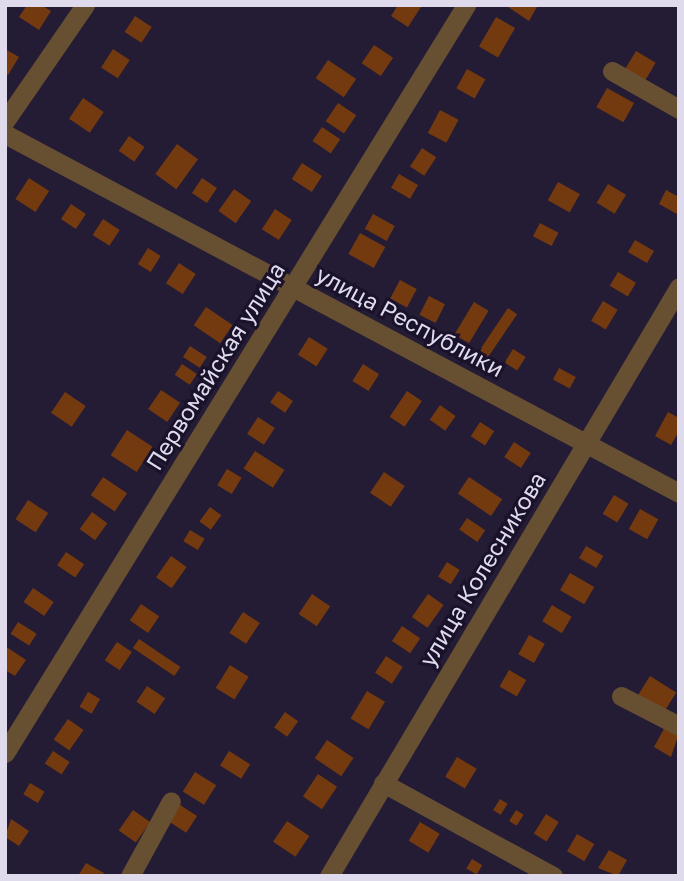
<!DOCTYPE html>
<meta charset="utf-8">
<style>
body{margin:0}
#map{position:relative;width:684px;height:881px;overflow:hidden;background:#241b35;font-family:"Golos Text",sans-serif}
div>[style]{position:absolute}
.building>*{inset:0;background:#743a0f;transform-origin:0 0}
.minor>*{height:19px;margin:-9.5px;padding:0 9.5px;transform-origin:9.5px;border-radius:9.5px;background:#674f32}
span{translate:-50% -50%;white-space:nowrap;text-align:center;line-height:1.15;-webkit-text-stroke:6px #1a122b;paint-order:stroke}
.street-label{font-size:23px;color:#dfdbec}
.frame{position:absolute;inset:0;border:7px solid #dfdbec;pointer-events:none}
</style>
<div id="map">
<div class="building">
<div style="clip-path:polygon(27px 5px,41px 5px,51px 11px,39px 30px,19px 17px)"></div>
<div style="clip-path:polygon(398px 5px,421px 7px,408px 27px,391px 16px)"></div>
<div style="clip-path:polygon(505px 5px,538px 5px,529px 21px)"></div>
<div style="left:135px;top:16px;width:20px;height:19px;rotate:33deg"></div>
<div style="left:496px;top:17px;width:22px;height:34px;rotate:30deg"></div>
<div style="left:374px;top:45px;width:23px;height:22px;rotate:34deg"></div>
<div style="clip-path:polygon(5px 49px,19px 57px,8px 75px,5px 73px)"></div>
<div style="left:113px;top:49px;width:20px;height:22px;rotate:33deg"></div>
<div style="left:636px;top:51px;width:23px;height:22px;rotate:31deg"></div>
<div style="left:328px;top:60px;width:34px;height:22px;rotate:34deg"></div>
<div style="left:467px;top:69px;width:21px;height:22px;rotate:29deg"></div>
<div style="left:607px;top:88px;width:31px;height:22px;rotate:29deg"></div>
<div style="left:83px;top:98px;width:25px;height:25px;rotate:34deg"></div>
<div style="left:338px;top:103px;width:22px;height:22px;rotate:34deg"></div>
<div style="left:440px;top:110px;width:21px;height:26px;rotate:28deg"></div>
<div style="left:322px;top:127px;width:22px;height:17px;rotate:34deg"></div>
<div style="left:129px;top:136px;width:19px;height:18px;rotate:35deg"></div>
<div style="left:177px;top:144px;width:26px;height:37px;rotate:36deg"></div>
<div style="left:422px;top:148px;width:17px;height:22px;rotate:33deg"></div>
<div style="left:302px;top:163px;width:24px;height:19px;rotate:33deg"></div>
<div style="left:399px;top:174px;width:22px;height:16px;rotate:30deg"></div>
<div style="left:29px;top:178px;width:24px;height:25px;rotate:33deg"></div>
<div style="left:202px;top:178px;width:18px;height:18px;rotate:34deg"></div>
<div style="left:558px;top:182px;width:25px;height:21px;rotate:29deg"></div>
<div style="left:608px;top:184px;width:21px;height:22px;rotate:31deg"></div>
<div style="left:234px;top:189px;width:21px;height:27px;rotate:35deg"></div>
<div style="clip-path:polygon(666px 190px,679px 197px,677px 214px,659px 204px)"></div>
<div style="left:71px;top:204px;width:18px;height:18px;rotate:34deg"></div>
<div style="left:275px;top:209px;width:20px;height:24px;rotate:33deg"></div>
<div style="left:373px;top:214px;width:25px;height:17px;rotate:29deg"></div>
<div style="left:103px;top:219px;width:20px;height:19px;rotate:33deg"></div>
<div style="left:540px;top:223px;width:21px;height:15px;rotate:28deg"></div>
<div style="left:360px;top:233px;width:29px;height:24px;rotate:29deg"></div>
<div style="left:635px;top:240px;width:22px;height:14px;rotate:30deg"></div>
<div style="left:148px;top:248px;width:15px;height:19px;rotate:32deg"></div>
<div style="left:179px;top:263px;width:20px;height:24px;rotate:33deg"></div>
<div style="left:618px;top:272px;width:21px;height:16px;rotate:31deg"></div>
<div style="left:400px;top:280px;width:19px;height:21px;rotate:28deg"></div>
<div style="left:429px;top:296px;width:18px;height:21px;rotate:27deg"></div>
<div style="left:603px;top:301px;width:17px;height:23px;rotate:31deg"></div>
<div style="left:474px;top:302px;width:17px;height:38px;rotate:31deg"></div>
<div style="left:206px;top:307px;width:32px;height:22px;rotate:34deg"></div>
<div style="left:508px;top:308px;width:11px;height:53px;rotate:34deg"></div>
<div style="left:309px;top:337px;width:22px;height:21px;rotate:32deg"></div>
<div style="left:190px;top:346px;width:20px;height:13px;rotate:33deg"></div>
<div style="left:513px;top:349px;width:15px;height:16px;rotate:32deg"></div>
<div style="left:182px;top:364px;width:18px;height:13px;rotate:34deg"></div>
<div style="left:363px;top:364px;width:19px;height:20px;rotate:32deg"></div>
<div style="left:559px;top:368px;width:19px;height:13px;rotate:28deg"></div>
<div style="left:161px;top:390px;width:23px;height:23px;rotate:34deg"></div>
<div style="left:278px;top:391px;width:18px;height:14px;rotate:34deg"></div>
<div style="left:407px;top:391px;width:18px;height:31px;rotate:34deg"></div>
<div style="left:65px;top:392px;width:25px;height:25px;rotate:34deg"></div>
<div style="left:440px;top:405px;width:19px;height:18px;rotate:35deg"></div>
<div style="clip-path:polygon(668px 412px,679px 418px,679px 431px,671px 445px,655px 436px)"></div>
<div style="left:258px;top:417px;width:20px;height:20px;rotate:33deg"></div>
<div style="left:480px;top:422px;width:17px;height:17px;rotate:33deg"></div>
<div style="left:127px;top:430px;width:31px;height:30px;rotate:33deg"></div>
<div style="left:514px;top:442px;width:20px;height:18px;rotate:33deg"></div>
<div style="left:255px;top:451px;width:35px;height:21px;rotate:33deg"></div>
<div style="left:227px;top:469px;width:17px;height:19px;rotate:31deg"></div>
<div style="left:384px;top:472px;width:25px;height:25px;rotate:34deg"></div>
<div style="left:103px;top:477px;width:29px;height:22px;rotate:34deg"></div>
<div style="left:469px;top:477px;width:40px;height:20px;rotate:34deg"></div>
<div style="left:614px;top:495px;width:17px;height:22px;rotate:31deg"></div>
<div style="left:28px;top:500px;width:24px;height:23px;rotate:33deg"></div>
<div style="left:210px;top:507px;width:14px;height:18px;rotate:36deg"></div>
<div style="left:640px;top:509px;width:21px;height:23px;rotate:29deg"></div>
<div style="left:92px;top:512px;width:19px;height:21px;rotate:36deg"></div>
<div style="left:467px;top:518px;width:22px;height:14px;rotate:34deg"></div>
<div style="left:190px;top:530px;width:17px;height:13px;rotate:31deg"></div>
<div style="left:586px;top:546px;width:20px;height:14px;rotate:30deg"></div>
<div style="left:66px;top:552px;width:22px;height:16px;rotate:34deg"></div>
<div style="left:171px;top:556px;width:19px;height:26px;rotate:35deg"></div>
<div style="left:447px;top:562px;width:15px;height:17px;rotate:32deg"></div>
<div style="left:570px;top:573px;width:28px;height:20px;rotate:30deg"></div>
<div style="left:33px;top:588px;width:25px;height:17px;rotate:34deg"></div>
<div style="left:312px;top:594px;width:22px;height:24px;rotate:34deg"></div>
<div style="left:428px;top:594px;width:19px;height:28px;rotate:35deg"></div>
<div style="left:141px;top:604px;width:22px;height:20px;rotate:34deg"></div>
<div style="left:552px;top:605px;width:23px;height:19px;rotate:31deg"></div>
<div style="left:243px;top:612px;width:20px;height:25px;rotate:33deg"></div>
<div style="left:18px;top:622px;width:22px;height:14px;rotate:32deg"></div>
<div style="left:402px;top:626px;width:22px;height:18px;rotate:34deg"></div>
<div style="left:529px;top:635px;width:18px;height:22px;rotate:29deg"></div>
<div style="left:139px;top:639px;width:50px;height:11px;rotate:34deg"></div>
<div style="left:117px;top:642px;width:18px;height:22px;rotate:34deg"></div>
<div style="clip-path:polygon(5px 646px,26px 660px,15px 676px,5px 670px)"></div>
<div style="left:386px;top:656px;width:20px;height:20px;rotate:33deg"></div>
<div style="left:230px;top:665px;width:22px;height:27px;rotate:32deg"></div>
<div style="left:509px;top:670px;width:20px;height:19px;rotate:30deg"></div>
<div style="left:650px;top:676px;width:31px;height:23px;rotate:32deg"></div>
<div style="left:147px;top:686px;width:22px;height:19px;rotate:34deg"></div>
<div style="left:367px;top:691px;width:21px;height:32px;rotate:31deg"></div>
<div style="left:88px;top:692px;width:14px;height:17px;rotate:30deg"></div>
<div style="left:285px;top:712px;width:16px;height:19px;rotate:35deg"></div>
<div style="left:68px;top:719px;width:19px;height:25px;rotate:35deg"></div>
<div style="clip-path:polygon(666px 725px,679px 733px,671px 757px,654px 747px)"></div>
<div style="left:327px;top:740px;width:32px;height:22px;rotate:34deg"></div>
<div style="left:53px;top:751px;width:20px;height:15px;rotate:33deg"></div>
<div style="left:229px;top:751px;width:25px;height:17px;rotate:32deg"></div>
<div style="left:457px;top:757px;width:23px;height:23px;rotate:31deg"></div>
<div style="left:195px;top:772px;width:25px;height:23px;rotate:32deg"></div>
<div style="left:318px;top:774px;width:23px;height:27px;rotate:34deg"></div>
<div style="left:30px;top:783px;width:17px;height:13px;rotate:31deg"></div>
<div style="left:500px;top:799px;width:9px;height:13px;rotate:32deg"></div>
<div style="left:177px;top:803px;width:24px;height:20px;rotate:33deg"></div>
<div style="left:133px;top:810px;width:21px;height:25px;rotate:35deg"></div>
<div style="left:516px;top:810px;width:9px;height:13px;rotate:32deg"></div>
<div style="left:546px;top:814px;width:15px;height:23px;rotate:32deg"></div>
<div style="clip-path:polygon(11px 819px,29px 831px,19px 846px,5px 837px)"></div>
<div style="left:287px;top:821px;width:27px;height:25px;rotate:34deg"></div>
<div style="left:420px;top:822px;width:23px;height:22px;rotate:31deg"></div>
<div style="left:577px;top:834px;width:20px;height:20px;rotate:30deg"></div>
<div style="clip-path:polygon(609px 850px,627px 860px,618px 876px,598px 868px)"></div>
<div style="left:472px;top:859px;width:12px;height:11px;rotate:31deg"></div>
<div style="clip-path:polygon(86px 863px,104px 873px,102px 876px,78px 876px)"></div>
</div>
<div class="minor">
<div style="left:612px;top:71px;width:77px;rotate:29.6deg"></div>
<div style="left:5px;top:121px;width:141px;rotate:-55.4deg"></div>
<div style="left:5px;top:134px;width:764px;rotate:28.04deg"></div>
<div style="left:621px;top:696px;width:65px;rotate:27.3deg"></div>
<div style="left:5px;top:753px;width:879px;rotate:-58.35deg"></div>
<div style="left:383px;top:783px;width:194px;rotate:28.7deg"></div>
<div style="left:130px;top:876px;width:85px;rotate:-61.3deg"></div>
<div style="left:329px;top:876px;width:685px;rotate:-59.28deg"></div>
</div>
<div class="street-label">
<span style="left:410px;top:321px;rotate:28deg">улица Республики</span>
<span style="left:215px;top:366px;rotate:-58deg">Первомайская улица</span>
<span style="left:482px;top:569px;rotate:-59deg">улица Колесникова</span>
</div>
<div class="frame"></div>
</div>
